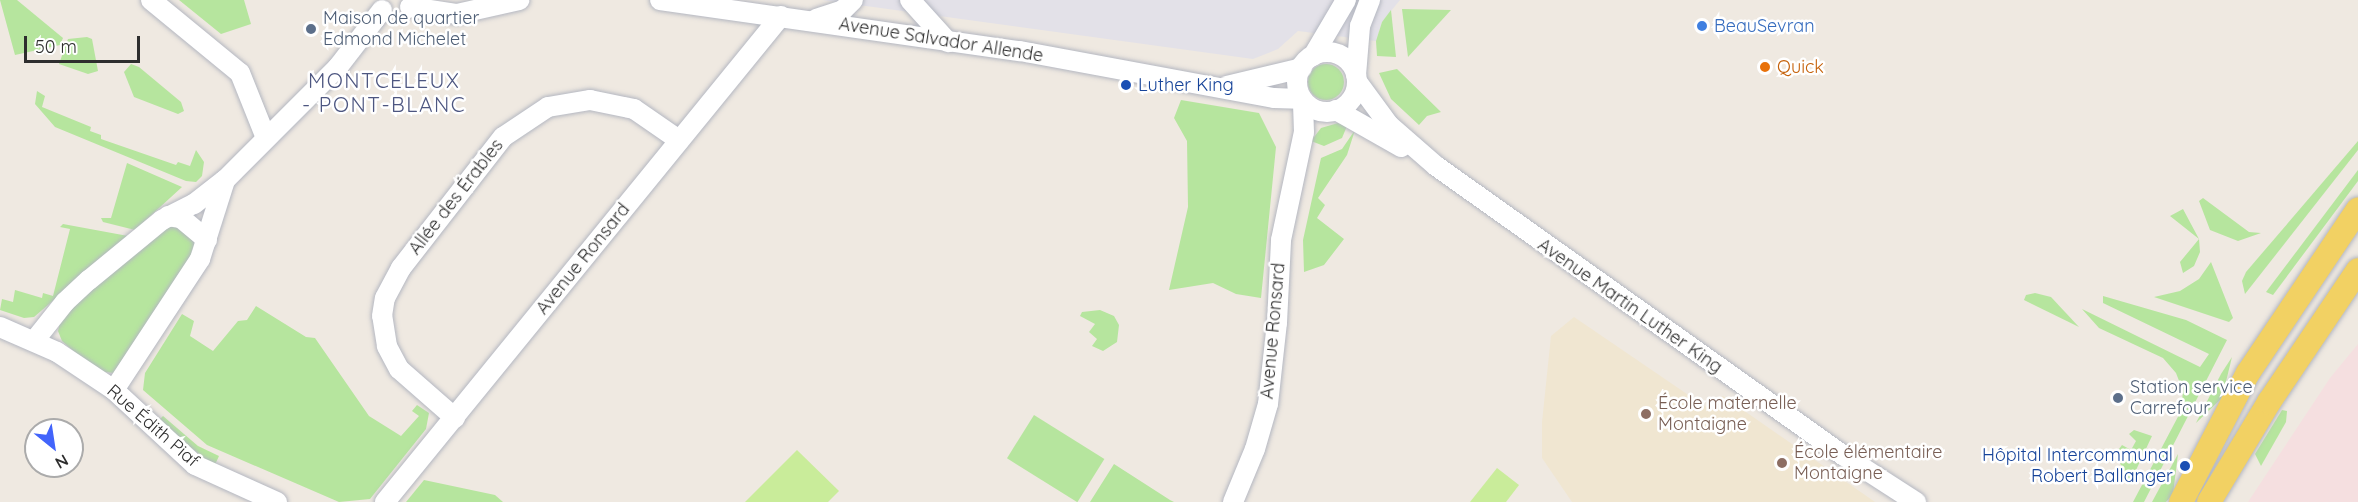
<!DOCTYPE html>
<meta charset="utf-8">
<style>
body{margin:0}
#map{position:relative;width:2358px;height:502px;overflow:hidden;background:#efe9e1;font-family:Quicksand,sans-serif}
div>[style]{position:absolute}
.industrial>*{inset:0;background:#e3e1e8}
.education>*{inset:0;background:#f0e6d1}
.medical>*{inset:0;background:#f5dfe0}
.green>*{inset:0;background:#b6e59e;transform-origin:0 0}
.round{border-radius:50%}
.pitch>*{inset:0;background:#c9ec9a}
.roads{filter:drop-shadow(0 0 2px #b4b7c1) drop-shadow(0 0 2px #b4b7c1)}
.minor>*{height:20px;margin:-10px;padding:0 10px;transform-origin:10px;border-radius:10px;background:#fff}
.minor>.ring{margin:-10px;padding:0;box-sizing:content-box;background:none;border:20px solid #fff;border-radius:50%}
.major>*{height:24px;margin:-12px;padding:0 12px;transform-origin:12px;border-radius:12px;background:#f2d163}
.dots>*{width:16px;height:16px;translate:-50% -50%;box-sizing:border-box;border:3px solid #fff;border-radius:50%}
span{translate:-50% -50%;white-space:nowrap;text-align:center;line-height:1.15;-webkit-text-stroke:5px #fff;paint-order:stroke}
.service-label{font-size:18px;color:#4e5e75}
.left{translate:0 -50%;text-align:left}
.shop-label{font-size:18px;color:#366cbe}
.street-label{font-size:18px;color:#2e2e2e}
.food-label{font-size:18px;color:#c56008}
.transit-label{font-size:18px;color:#164399}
.right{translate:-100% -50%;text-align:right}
.education-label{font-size:18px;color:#785e54}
.quarter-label{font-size:21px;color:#4d5680;letter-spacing:1.5px}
.north{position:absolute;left:24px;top:418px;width:60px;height:60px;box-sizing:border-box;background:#fff;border:2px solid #ababab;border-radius:50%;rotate:150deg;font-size:16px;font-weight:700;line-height:24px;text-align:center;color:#2e2e2e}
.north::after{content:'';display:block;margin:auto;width:21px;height:27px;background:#4264fb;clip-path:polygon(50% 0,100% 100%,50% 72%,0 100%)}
.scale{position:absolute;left:24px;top:36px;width:116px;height:27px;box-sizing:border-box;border:3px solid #2e2e2e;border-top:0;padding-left:8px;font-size:18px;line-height:21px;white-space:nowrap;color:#2e2e2e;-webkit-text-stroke:4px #fff;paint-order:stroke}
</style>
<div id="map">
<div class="industrial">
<div style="clip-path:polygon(822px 0,1400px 0,1382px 22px,1376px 41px,1298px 31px,1278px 49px,1253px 59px)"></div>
</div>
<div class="education">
<div style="clip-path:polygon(1574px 317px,1706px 407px,1723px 396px,1875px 502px,1572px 502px,1542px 458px,1542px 422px,1551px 336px)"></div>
</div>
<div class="medical">
<div style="clip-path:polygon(2358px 344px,2358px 502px,2248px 502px,2330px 378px)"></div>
</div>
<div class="green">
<div style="clip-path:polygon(0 0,17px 0,63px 38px,60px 45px,15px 55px)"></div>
<div style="clip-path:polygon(179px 0,244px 0,251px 24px,221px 34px)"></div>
<div style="clip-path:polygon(1402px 9px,1451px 10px,1408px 57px)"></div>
<div style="clip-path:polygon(1391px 10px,1396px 57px,1377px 56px,1376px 41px,1382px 22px)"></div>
<div style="clip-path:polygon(87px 37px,92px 39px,98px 71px,88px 74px,59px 64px,68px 39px)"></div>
<div class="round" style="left:1308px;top:64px;width:36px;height:36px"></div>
<div style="clip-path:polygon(131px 64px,139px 67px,181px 102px,184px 111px,178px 114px,134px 97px,124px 72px)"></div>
<div style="clip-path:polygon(1397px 69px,1441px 112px,1427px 116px,1419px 125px,1391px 99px,1379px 73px)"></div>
<div style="clip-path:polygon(37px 91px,45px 96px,42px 107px,91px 127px,90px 131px,101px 135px,101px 139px,176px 165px,178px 162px,190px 166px,196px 150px,204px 162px,202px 176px,196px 182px,186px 181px,55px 127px,35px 104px)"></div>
<div style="clip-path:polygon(1181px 100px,1259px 113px,1276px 147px,1261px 298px,1236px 294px,1213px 283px,1169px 290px,1188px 207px,1187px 141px,1174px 118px)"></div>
<div style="clip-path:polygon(1338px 123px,1347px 126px,1342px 138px,1324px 146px,1311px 141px,1321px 128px)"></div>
<div style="clip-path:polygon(1355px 130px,1347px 155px,1318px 198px,1325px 205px,1317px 218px,1344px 239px,1324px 265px,1304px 272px,1303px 240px,1321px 158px,1342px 149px)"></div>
<div style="clip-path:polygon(2358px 141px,2358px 150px,2245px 294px,2242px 281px,2246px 272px)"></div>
<div style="clip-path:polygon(127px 163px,182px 187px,135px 230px,103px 222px,101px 218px,111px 218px)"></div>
<div style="clip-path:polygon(2358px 170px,2358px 181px,2273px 295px,2266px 292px)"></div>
<div style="clip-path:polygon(2203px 198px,2249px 232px,2261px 233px,2238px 241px,2210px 230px,2199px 201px)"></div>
<div style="clip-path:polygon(2183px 209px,2199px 239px,2200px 252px,2194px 266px,2183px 273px,2180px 262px,2199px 239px,2170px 216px)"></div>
<div style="clip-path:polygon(174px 221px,198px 246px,114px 373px,96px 371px,62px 341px,58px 331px,62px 313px)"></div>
<div style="clip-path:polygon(63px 224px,128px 236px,34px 317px,24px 318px,0 310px,2px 299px,13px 302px,15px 290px,42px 298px,43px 293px,53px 296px,70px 229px,60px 227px)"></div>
<div style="clip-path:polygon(2211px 262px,2233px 318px,2229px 322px,2154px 297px,2180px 291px,2199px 279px)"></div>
<div style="clip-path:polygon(2035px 293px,2051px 297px,2079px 327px,2024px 300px,2026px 295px)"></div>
<div style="clip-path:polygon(2103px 296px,2186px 320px,2227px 340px,2144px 502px,2133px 502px,2181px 411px,2183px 391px,2176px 373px,2163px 358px,2099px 328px,2082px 309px,2200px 367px,2209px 354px,2103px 303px)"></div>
<div style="clip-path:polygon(256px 306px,306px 337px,315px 338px,369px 416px,401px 436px,419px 416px,412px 411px,417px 405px,429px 413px,426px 429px,370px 499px,339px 502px,207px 445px,143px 390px,145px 373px,182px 314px,194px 321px,190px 336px,213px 351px,238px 321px,247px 320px)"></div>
<div style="clip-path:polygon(1100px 310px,1114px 316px,1119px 325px,1117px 342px,1103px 351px,1092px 346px,1097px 339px,1089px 332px,1095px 324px,1080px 316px,1082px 312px)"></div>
<div style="clip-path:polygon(2232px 357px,2222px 398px,2196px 423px,2221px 374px)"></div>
<div style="clip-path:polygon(2282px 410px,2287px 411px,2286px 422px,2261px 466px,2255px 454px)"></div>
<div style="left:1034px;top:415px;width:83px;height:51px;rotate:32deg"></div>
<div style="clip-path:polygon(163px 416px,198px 446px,219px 456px,214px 467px,159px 420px)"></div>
<div style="clip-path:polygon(2134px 430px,2152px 436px,2129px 485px,2116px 453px,2122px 445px,2131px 450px,2136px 441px,2129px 434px)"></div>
<div style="clip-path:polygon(2178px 454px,2173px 494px,2166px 502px,2152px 502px)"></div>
<div style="clip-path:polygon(1114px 464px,1170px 500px,1174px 502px,1090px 502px)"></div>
<div style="clip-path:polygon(424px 480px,495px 495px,503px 502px,406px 502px)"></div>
</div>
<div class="pitch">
<div style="clip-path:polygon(797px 450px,839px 491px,828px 502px,745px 502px)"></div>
<div style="clip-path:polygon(1497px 468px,1519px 485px,1506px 502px,1470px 502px)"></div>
</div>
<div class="roads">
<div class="minor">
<div style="left:151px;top:0;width:115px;rotate:39.4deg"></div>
<div style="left:240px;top:73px;width:70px;rotate:68.2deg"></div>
<div style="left:660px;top:0;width:364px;rotate:8.1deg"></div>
<div style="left:1020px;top:51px;width:258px;rotate:10.5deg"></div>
<div style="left:1274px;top:98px;width:25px;rotate:2deg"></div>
<div style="left:910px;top:0;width:57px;rotate:47.9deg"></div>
<div style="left:410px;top:7px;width:48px;rotate:8.5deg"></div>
<div style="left:457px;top:14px;width:64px;rotate:-12.7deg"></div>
<div style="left:816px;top:19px;width:28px;rotate:-18deg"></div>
<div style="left:843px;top:10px;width:14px;rotate:-45deg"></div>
<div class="ring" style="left:1297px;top:52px;width:40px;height:40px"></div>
<div style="left:1313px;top:56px;width:65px;rotate:-59.5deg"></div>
<div style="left:1356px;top:75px;width:49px;rotate:-85.3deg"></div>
<div style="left:1360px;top:26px;width:28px;rotate:-69deg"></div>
<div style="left:1358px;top:83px;width:52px;rotate:53.6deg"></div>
<div style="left:1389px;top:125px;width:62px;rotate:41.1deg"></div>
<div style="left:1436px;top:166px;width:499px;rotate:35.4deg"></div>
<div style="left:1843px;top:455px;width:87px;rotate:32.8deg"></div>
<div style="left:1227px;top:86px;width:77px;rotate:-13.5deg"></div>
<div style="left:1336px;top:110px;width:75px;rotate:29.6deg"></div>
<div style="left:168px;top:216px;width:13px;rotate:9deg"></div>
<div style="left:181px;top:218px;width:34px;rotate:40deg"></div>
<div style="left:0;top:327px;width:62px;rotate:23.7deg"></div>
<div style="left:57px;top:352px;width:69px;rotate:33.7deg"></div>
<div style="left:114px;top:390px;width:110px;rotate:42.8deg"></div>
<div style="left:195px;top:465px;width:90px;rotate:24.3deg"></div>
<div style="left:34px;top:341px;width:50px;rotate:-51.5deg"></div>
<div style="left:65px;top:302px;width:33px;rotate:-43deg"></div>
<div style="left:89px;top:280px;width:94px;rotate:-39.4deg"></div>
<div style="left:162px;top:220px;width:36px;rotate:-27deg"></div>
<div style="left:194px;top:204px;width:39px;rotate:-38deg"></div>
<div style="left:225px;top:180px;width:160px;rotate:-45deg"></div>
<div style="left:338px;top:67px;width:72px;rotate:-52.3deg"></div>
<div style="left:114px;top:390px;width:157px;rotate:-56.7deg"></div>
<div style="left:200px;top:259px;width:83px;rotate:-72.4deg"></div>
<div style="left:455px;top:418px;width:74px;rotate:-138.8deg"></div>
<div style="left:399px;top:369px;width:26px;rotate:-118deg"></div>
<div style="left:387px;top:346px;width:30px;rotate:-99deg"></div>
<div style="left:382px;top:316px;width:18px;rotate:-81deg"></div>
<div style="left:385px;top:298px;width:34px;rotate:-62deg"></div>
<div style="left:401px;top:268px;width:166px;rotate:-52.1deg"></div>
<div style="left:503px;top:137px;width:54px;rotate:-33.7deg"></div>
<div style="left:548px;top:107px;width:43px;rotate:-9.5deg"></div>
<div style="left:590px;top:100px;width:45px;rotate:11.6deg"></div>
<div style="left:634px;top:109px;width:55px;rotate:34.6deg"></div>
<div style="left:385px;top:502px;width:627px;rotate:-50.83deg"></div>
<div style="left:1233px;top:502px;width:57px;rotate:-67.5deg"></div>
<div style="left:1255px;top:449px;width:47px;rotate:-73.9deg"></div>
<div style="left:1268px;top:404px;width:81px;rotate:-83.7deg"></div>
<div style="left:1277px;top:323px;width:83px;rotate:-87.2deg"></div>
<div style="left:1281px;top:240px;width:110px;rotate:-78deg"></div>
<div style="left:1304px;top:132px;width:29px;rotate:-92deg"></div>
</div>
<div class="major">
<div style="left:2181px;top:502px;width:145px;rotate:-62.6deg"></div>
<div style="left:2248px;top:373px;width:197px;rotate:-56.1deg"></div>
<div style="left:2209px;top:502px;width:117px;rotate:-59deg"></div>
<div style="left:2269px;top:402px;width:159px;rotate:-56deg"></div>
</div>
</div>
<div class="dots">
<div style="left:1702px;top:26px;background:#3f7fe0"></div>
<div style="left:311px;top:29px;background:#5c6f8a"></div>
<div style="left:1765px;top:67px;background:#e8710a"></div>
<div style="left:1126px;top:85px;background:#1a4fb4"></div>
<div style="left:2118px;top:398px;background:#5c6f8a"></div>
<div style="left:1646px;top:414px;background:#8d6e63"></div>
<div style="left:1782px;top:463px;background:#8d6e63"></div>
<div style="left:2185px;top:466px;background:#1a4fb4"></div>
</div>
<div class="service-label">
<span class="left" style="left:323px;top:29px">Maison de quartier<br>Edmond Michelet</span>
<span class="left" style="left:2130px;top:398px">Station service<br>Carrefour</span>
</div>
<div class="shop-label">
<span class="left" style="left:1714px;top:26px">BeauSevran</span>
</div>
<div class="street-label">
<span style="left:941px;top:40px;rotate:9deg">Avenue Salvador Allende</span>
<span style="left:456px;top:197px;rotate:-52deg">Allée des Érables</span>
<span style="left:583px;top:259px;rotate:-51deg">Avenue Ronsard</span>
<span style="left:1630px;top:306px;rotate:35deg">Avenue Martin Luther King</span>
<span style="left:1273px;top:331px;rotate:-85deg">Avenue Ronsard</span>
<span style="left:153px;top:426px;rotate:41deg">Rue Édith Piaf</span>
</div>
<div class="food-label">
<span class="left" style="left:1777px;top:67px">Quick</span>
</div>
<div class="transit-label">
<span class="left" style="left:1138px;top:85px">Luther King</span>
<span class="right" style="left:2173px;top:466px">Hôpital Intercommunal<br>Robert Ballanger</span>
</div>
<div class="education-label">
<span class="left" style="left:1658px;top:414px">École maternelle<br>Montaigne</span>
<span class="left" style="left:1794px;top:463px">École élémentaire<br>Montaigne</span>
</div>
<div class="quarter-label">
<span style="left:384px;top:92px">MONTCELEUX<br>- PONT-BLANC</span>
</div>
<div class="north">N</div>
<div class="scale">50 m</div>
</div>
